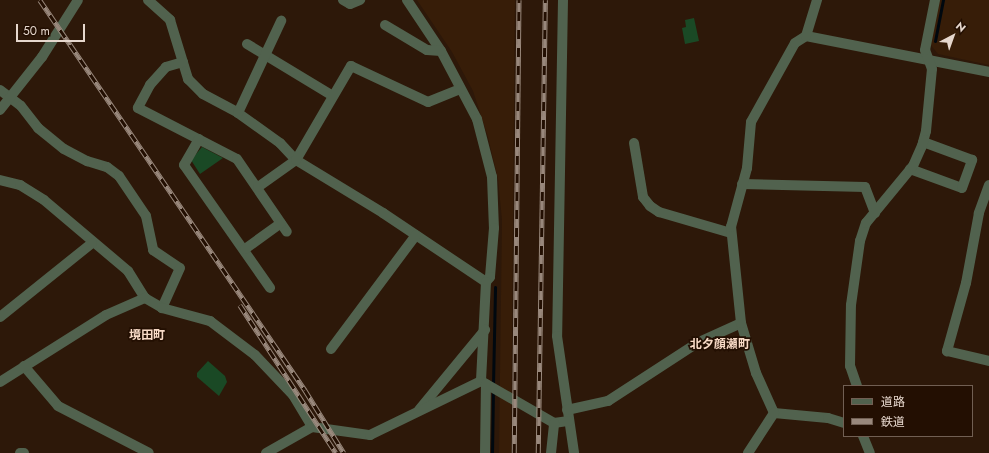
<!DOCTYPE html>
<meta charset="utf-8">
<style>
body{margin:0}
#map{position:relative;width:989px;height:453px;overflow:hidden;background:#2d1809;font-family:Jost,"Noto Sans JP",sans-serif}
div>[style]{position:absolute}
.built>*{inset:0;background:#371d08}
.green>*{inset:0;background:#1a4925}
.stream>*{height:3px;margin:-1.5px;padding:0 1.5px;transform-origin:1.5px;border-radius:1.5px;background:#00080f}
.minor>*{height:10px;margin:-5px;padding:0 5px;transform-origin:5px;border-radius:5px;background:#51624e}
.rail>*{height:4.5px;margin-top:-2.25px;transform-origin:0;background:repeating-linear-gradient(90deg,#230f02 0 9px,#99887c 0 18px);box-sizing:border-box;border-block:1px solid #99887c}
span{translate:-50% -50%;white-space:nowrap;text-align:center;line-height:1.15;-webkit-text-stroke:3.5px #230f02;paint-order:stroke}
.neighbourhood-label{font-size:12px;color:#f9dbc7;font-weight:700}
.legend{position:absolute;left:843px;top:385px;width:130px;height:52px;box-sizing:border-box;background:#230f02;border:1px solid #715f53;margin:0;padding:5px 7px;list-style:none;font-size:12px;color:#e6d7cd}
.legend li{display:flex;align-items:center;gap:8px;height:20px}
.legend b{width:20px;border:1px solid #715f53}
.north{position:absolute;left:933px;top:16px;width:40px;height:40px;-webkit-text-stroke:3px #230f02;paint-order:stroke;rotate:41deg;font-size:11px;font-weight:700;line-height:16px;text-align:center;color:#e6d7cd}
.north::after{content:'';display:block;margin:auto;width:14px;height:18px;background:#e6d7cd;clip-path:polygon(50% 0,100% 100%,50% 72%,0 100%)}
.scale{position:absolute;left:16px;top:24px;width:69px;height:18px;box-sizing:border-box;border:2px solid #e6d7cd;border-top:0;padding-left:5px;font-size:12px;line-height:14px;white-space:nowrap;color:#e6d7cd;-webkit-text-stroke:3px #230f02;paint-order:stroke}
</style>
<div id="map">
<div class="built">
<div style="clip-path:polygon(417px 0,515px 0,511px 453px,499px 453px,502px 220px,498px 179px,488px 137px,473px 91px,452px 52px)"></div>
<div style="clip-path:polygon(939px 0,989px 0,989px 65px,938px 54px,930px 44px)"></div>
</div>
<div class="green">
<div style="clip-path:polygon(694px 18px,699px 41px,685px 44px,682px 28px,686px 27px,685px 20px)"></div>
<div style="clip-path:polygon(202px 147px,223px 158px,200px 174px,191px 160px)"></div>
<div style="clip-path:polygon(208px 361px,225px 376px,227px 382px,219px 396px,197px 377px,197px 373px)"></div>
</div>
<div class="stream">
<div style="left:935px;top:41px;width:42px;rotate:-79deg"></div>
<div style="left:493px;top:385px;width:98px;rotate:-88.8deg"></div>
<div style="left:492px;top:453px;width:63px;rotate:-89.1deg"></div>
</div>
<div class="minor">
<div style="left:148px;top:0;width:30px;rotate:42deg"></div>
<div style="left:170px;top:20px;width:62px;rotate:73deg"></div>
<div style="left:188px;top:79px;width:21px;rotate:45deg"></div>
<div style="left:203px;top:94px;width:40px;rotate:28deg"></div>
<div style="left:238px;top:113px;width:52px;rotate:35.5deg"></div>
<div style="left:280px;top:143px;width:23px;rotate:47deg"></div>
<div style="left:296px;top:160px;width:102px;rotate:31.3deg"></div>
<div style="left:383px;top:213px;width:124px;rotate:33.8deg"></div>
<div style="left:343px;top:0;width:8px;rotate:30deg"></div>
<div style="left:350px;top:4px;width:11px;rotate:-22deg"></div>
<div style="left:407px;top:0;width:61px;rotate:56.3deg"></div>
<div style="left:441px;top:51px;width:77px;rotate:62.1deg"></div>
<div style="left:477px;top:119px;width:60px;rotate:75.5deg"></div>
<div style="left:492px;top:177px;width:51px;rotate:87.8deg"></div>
<div style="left:494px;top:228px;width:49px;rotate:94.7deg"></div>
<div style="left:490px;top:277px;width:6px;rotate:129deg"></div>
<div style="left:486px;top:282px;width:99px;rotate:92.9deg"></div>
<div style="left:563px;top:0;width:336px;rotate:91deg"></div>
<div style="left:557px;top:336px;width:118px;rotate:81.7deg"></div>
<div style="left:385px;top:25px;width:49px;rotate:30.8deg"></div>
<div style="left:427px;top:50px;width:14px;rotate:4deg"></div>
<div style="left:806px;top:36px;width:187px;rotate:11.1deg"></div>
<div style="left:247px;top:44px;width:100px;rotate:31.2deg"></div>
<div style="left:183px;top:62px;width:18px;rotate:164deg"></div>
<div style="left:166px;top:67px;width:24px;rotate:132deg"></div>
<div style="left:150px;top:85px;width:26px;rotate:118deg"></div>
<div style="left:138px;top:108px;width:111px;rotate:27.3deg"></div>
<div style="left:237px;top:159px;width:88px;rotate:55.6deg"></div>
<div style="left:0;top:90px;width:26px;rotate:37deg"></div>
<div style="left:21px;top:106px;width:28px;rotate:52deg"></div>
<div style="left:38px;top:128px;width:33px;rotate:39deg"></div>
<div style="left:64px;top:149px;width:26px;rotate:28deg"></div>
<div style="left:87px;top:161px;width:21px;rotate:17deg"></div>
<div style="left:107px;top:167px;width:15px;rotate:37deg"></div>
<div style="left:119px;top:176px;width:48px;rotate:56deg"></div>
<div style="left:146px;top:216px;width:35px;rotate:78deg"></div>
<div style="left:153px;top:250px;width:32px;rotate:34deg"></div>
<div style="left:180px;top:268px;width:44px;rotate:114.2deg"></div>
<div style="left:0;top:110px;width:68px;rotate:-51.6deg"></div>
<div style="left:42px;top:57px;width:67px;rotate:-57.7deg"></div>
<div style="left:238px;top:113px;width:102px;rotate:-64.9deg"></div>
<div style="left:199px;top:139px;width:30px;rotate:120deg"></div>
<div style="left:184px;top:165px;width:150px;rotate:55deg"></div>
<div style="left:634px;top:143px;width:55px;rotate:80.5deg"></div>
<div style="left:643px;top:197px;width:11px;rotate:52deg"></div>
<div style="left:650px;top:206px;width:11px;rotate:34deg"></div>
<div style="left:659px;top:212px;width:75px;rotate:16.3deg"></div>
<div style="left:910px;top:169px;width:55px;rotate:20.1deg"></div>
<div style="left:962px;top:188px;width:30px;rotate:-70deg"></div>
<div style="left:972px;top:160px;width:52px;rotate:-159.8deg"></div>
<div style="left:0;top:180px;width:21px;rotate:14deg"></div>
<div style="left:20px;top:185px;width:28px;rotate:32deg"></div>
<div style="left:44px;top:200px;width:110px;rotate:40.2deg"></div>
<div style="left:128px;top:271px;width:32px;rotate:58deg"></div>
<div style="left:145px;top:298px;width:20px;rotate:30deg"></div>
<div style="left:162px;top:308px;width:50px;rotate:15.2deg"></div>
<div style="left:210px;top:321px;width:56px;rotate:37.1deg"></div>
<div style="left:255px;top:355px;width:55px;rotate:46.5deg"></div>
<div style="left:293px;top:395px;width:37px;rotate:59deg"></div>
<div style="left:742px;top:184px;width:123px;rotate:1.4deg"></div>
<div style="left:865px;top:187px;width:28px;rotate:69deg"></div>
<div style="left:989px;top:185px;width:30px;rotate:110deg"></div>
<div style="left:979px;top:213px;width:71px;rotate:100.5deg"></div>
<div style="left:966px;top:283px;width:71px;rotate:105.6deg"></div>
<div style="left:947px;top:351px;width:43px;rotate:13.4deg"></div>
<div style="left:258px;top:187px;width:47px;rotate:-35.4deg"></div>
<div style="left:296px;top:160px;width:109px;rotate:-59.7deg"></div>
<div style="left:351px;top:66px;width:85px;rotate:25.1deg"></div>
<div style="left:428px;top:102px;width:35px;rotate:-22deg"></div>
<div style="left:245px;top:249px;width:44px;rotate:-35.8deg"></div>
<div style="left:0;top:317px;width:118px;rotate:-38.8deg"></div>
<div style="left:331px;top:349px;width:142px;rotate:-53.3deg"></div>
<div style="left:24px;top:366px;width:52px;rotate:49.6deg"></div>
<div style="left:58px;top:406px;width:102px;rotate:27.3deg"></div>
<div style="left:481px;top:381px;width:84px;rotate:29.9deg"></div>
<div style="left:554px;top:423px;width:15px;rotate:-8deg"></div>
<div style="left:0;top:382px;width:125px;rotate:-32.3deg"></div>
<div style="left:106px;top:315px;width:43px;rotate:-23.6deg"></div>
<div style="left:857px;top:386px;width:21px;rotate:-109deg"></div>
<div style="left:850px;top:366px;width:61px;rotate:-89.1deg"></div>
<div style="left:851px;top:305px;width:65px;rotate:-82deg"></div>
<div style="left:860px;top:241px;width:19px;rotate:-72deg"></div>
<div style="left:866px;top:223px;width:74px;rotate:-50.5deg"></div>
<div style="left:913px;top:166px;width:22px;rotate:-66deg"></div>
<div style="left:922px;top:146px;width:16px;rotate:-75deg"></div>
<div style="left:926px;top:131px;width:62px;rotate:-84.5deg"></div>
<div style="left:932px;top:69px;width:20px;rotate:-110deg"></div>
<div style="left:925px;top:50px;width:51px;rotate:-78.7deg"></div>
<div style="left:419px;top:410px;width:104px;rotate:-50.5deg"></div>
<div style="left:567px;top:410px;width:42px;rotate:-12.4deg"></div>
<div style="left:608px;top:401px;width:108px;rotate:-33deg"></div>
<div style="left:699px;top:342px;width:46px;rotate:-24.3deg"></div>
<div style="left:774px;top:413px;width:44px;rotate:-114.2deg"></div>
<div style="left:756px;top:373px;width:52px;rotate:-106.7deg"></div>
<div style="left:741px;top:323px;width:97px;rotate:-95.9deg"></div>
<div style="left:731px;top:227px;width:61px;rotate:-74.8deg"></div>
<div style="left:747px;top:168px;width:46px;rotate:-85deg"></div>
<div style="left:751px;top:122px;width:90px;rotate:-60.9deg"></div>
<div style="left:795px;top:43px;width:13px;rotate:-32deg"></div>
<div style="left:806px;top:36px;width:38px;rotate:-73deg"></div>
<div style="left:774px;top:413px;width:54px;rotate:5.3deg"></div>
<div style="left:828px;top:418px;width:17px;rotate:17deg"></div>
<div style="left:863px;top:436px;width:18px;rotate:68deg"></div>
<div style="left:20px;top:453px;width:4px"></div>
<div style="left:266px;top:453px;width:53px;rotate:-29.5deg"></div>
<div style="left:312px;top:427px;width:59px;rotate:7.9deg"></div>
<div style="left:370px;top:435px;width:123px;rotate:-25.9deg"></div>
<div style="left:485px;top:453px;width:69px;rotate:-89.2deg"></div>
<div style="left:551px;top:453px;width:30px;rotate:-84deg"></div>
<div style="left:748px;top:453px;width:48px;rotate:-57deg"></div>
</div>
<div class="rail">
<div style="left:40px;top:0;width:472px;rotate:55.8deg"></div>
<div style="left:305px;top:390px;width:74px;rotate:58.2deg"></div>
<div style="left:240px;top:305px;width:176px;rotate:57deg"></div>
<div style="left:514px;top:453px;width:453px;rotate:-89.4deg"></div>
<div style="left:538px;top:453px;width:453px;rotate:-89.1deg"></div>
</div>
<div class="neighbourhood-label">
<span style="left:147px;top:336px">境田町</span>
<span style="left:720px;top:345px">北夕顔瀬町</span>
</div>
<ul class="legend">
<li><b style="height:5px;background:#51624e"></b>道路</li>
<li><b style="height:5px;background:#99887c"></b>鉄道</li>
</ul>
<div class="north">N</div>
<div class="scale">50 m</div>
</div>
